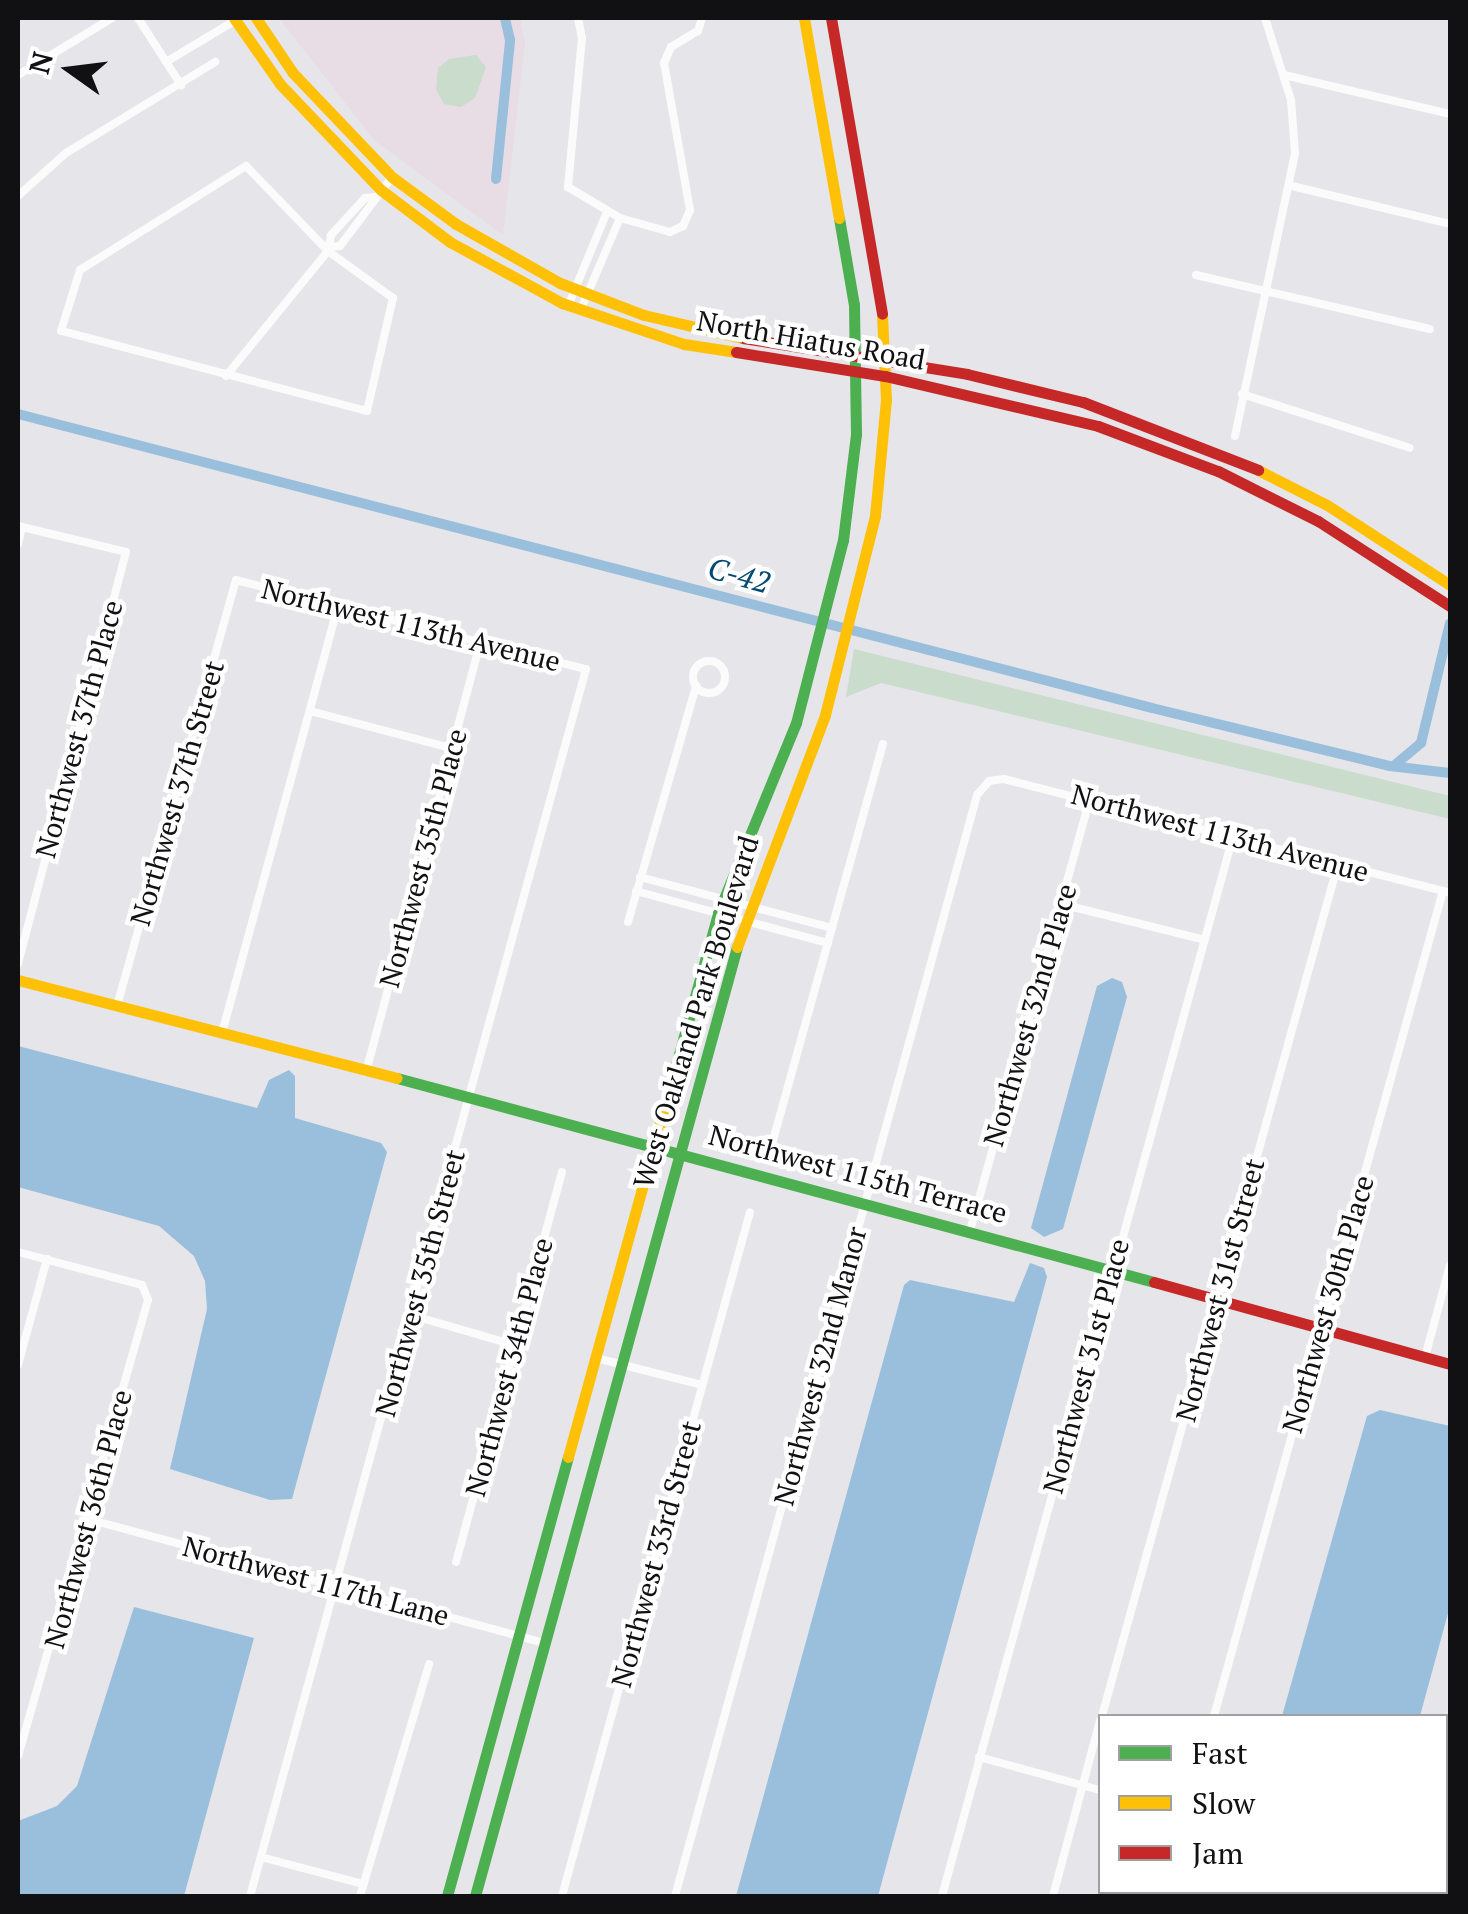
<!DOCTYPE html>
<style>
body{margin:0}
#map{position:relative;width:1468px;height:1914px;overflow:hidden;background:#e6e5e9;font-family:"PT Serif",serif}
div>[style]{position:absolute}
.education>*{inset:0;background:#e8dce5}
.green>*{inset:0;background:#cadccb}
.water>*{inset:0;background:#99bfdc}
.canal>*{height:10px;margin:-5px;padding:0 5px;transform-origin:5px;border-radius:5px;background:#99bfdc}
.street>*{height:8px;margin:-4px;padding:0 4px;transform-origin:4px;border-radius:4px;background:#fbfbfc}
.street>.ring{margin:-4px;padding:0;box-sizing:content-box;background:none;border:8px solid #fbfbfc;border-radius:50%}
.fast>*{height:11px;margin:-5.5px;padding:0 5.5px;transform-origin:5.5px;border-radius:5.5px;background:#4caf50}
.slow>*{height:11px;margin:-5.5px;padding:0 5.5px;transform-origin:5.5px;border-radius:5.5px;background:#ffc107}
.jam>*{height:11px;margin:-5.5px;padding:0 5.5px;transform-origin:5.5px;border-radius:5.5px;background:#c62828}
span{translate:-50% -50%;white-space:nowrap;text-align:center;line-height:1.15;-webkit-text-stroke:9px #fff;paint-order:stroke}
.street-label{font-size:28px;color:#111013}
.water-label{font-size:30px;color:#034a70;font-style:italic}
.frame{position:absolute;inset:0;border:20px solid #111013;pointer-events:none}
.legend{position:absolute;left:1098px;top:1714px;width:350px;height:180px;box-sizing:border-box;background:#fff;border:2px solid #a09fa1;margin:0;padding:12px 18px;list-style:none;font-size:30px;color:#111013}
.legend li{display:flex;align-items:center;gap:20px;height:50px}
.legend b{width:50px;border:2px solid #a09fa1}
.north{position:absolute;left:20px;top:20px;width:100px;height:100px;-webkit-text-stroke:8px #fff;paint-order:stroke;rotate:284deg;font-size:28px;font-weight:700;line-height:40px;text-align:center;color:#111013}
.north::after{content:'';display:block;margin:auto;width:35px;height:45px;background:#111013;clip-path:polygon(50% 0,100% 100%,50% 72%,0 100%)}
</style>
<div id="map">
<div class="education">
<div style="clip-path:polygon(279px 18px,520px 18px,525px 43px,503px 235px,375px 141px)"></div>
</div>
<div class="green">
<div style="clip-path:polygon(476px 55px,486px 67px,475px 98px,461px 107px,444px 104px,436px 89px,438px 68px,449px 59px)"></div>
<div style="clip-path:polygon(854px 649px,1450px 796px,1450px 819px,881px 683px,846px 697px)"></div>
</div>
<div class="water">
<div style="clip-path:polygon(1112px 978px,1122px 982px,1127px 997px,1063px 1229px,1044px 1237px,1031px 1228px,1097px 986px)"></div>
<div style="clip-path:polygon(18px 1046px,257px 1108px,269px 1080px,289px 1070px,295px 1076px,295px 1118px,381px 1143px,387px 1152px,292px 1499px,270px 1500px,170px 1469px,207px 1309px,205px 1281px,194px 1256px,159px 1226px,18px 1187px)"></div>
<div style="clip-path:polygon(1030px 1263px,1044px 1268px,1047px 1277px,878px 1896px,736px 1896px,904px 1285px,910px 1280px,1014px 1302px)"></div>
<div style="clip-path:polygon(1380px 1410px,1450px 1426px,1450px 1606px,1420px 1716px,1282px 1716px,1367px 1416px)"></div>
<div style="clip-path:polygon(134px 1607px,254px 1638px,184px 1896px,18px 1896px,18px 1821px,57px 1806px,77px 1786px)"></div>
</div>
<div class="canal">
<div style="left:496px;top:179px;width:140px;rotate:-84.2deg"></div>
<div style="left:510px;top:40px;width:23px;rotate:-103deg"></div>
<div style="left:18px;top:414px;width:1171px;rotate:14.53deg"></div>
<div style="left:1152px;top:708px;width:245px;rotate:13.7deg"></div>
<div style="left:1390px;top:766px;width:60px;rotate:6.7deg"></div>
<div style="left:1396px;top:764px;width:33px;rotate:-40deg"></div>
<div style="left:1421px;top:743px;width:123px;rotate:-76.4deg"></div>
</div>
<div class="street">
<div style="left:138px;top:18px;width:80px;rotate:57.3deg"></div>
<div style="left:578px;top:18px;width:20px;rotate:79deg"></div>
<div style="left:582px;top:38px;width:150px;rotate:95.4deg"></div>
<div style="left:568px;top:187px;width:61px;rotate:30.8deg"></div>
<div style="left:620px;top:218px;width:52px;rotate:15.6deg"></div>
<div style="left:670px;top:232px;width:14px;rotate:-25deg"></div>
<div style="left:683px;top:226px;width:17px;rotate:-66deg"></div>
<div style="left:690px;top:210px;width:149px;rotate:-100deg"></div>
<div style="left:664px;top:63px;width:17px;rotate:-66deg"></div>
<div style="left:671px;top:47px;width:31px;rotate:-31deg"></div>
<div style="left:698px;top:31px;width:14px;rotate:-73deg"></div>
<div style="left:166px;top:62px;width:82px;rotate:-31deg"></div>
<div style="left:18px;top:75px;width:110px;rotate:-31.2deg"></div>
<div style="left:1284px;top:75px;width:171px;rotate:13.2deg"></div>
<div style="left:246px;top:166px;width:118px;rotate:46deg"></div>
<div style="left:328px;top:251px;width:80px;rotate:35.9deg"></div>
<div style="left:393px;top:298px;width:116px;rotate:103deg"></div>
<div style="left:367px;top:411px;width:316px;rotate:-165.3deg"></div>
<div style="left:61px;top:331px;width:64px;rotate:-72.7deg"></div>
<div style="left:80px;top:270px;width:196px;rotate:-32.1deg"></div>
<div style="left:1292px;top:186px;width:163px;rotate:13.5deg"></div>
<div style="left:18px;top:196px;width:64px;rotate:-41.9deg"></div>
<div style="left:66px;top:153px;width:175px;rotate:-31.4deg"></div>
<div style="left:331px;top:247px;width:9px;rotate:-6deg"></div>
<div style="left:340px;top:246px;width:86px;rotate:-53deg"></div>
<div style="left:1196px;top:275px;width:240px;rotate:13deg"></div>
<div style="left:568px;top:306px;width:102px;rotate:-67.5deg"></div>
<div style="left:580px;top:311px;width:101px;rotate:-66.7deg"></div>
<div style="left:226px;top:376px;width:161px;rotate:-50.8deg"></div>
<div style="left:328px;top:251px;width:16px;rotate:-79deg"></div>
<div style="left:331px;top:235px;width:50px;rotate:-47.4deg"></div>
<div style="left:365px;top:198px;width:10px;rotate:-6deg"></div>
<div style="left:1242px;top:394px;width:176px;rotate:17.8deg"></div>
<div style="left:1235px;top:436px;width:289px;rotate:-78deg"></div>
<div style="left:1295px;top:153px;width:53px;rotate:-94.3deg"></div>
<div style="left:1291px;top:100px;width:86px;rotate:-107.6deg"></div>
<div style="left:18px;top:526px;width:111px;rotate:13.5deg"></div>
<div style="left:126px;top:552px;width:426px;rotate:104.7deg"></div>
<div style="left:18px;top:544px;width:17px;rotate:-77deg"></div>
<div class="ring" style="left:693px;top:661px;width:24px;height:24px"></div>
<div style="left:310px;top:711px;width:146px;rotate:14.7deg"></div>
<div style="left:640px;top:877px;width:199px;rotate:14.9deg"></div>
<div style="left:636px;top:891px;width:199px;rotate:15.2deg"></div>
<div style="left:1061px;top:904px;width:148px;rotate:14deg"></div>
<div style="left:628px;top:922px;width:246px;rotate:-73.9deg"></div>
<div style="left:117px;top:1006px;width:442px;rotate:-74.4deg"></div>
<div style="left:236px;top:580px;width:361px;rotate:14.3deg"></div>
<div style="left:586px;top:669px;width:1272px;rotate:105.31deg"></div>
<div style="left:222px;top:1033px;width:439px;rotate:-74.8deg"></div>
<div style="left:366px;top:1072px;width:442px;rotate:-75.1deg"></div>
<div style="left:772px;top:1144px;width:415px;rotate:-74.5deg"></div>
<div style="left:970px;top:1231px;width:449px;rotate:-74.5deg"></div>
<div style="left:18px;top:1252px;width:128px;rotate:14.9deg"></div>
<div style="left:142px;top:1285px;width:16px;rotate:68deg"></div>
<div style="left:148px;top:1300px;width:473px;rotate:105.9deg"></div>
<div style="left:411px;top:1315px;width:107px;rotate:16.2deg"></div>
<div style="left:1425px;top:1357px;width:95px;rotate:-74.8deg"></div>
<div style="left:596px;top:1358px;width:109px;rotate:14.3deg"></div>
<div style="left:18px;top:1365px;width:110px;rotate:-74.7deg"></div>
<div style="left:88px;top:1519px;width:474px;rotate:15.2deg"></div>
<div style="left:456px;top:1562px;width:404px;rotate:-74.8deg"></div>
<div style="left:1102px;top:1716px;width:884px;rotate:-74.52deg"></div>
<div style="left:1214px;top:1716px;width:856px;rotate:-74.49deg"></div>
<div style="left:979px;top:1757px;width:125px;rotate:15.3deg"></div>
<div style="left:261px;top:1857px;width:106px;rotate:14.8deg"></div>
<div style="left:360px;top:1896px;width:242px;rotate:-73.4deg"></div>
<div style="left:562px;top:1896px;width:709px;rotate:-74.63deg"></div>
<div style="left:675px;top:1896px;width:1142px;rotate:-74.66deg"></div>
<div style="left:977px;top:795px;width:18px;rotate:-49deg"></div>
<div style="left:989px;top:781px;width:15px;rotate:-8deg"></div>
<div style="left:1004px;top:779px;width:460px;rotate:14.3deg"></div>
<div style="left:942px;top:1896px;width:1098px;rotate:-74.64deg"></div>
<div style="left:1053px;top:1896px;width:181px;rotate:-75deg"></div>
<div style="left:1164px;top:1896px;width:4px;rotate:-76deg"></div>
</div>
<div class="fast">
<div style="left:397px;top:1078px;width:784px;rotate:15.08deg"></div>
<div style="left:671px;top:1083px;width:176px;rotate:-74.5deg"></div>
<div style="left:718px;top:913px;width:205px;rotate:-67.7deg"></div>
<div style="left:796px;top:723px;width:189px;rotate:-75.6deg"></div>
<div style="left:843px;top:540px;width:107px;rotate:-83deg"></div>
<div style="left:856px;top:434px;width:129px;rotate:-90.9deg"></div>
<div style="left:854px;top:305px;width:88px;rotate:-99.8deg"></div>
<div style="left:447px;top:1896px;width:455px;rotate:-74.6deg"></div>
<div style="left:475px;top:1896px;width:985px;rotate:-74.57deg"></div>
</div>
<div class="slow">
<div style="left:234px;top:18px;width:80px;rotate:55.1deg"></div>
<div style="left:280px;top:84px;width:146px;rotate:46.4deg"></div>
<div style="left:381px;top:190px;width:86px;rotate:37deg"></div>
<div style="left:450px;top:242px;width:128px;rotate:28.6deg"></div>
<div style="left:562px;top:303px;width:129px;rotate:18.6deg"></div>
<div style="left:684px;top:344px;width:53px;rotate:8.7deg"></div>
<div style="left:256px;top:18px;width:66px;rotate:56.1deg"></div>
<div style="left:293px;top:73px;width:144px;rotate:46.4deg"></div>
<div style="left:392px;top:177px;width:79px;rotate:36.3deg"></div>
<div style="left:456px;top:224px;width:120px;rotate:29.6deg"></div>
<div style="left:560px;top:283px;width:90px;rotate:20.9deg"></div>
<div style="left:644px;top:315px;width:102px;rotate:13.1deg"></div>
<div style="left:804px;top:18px;width:203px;rotate:80.1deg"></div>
<div style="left:1258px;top:470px;width:77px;rotate:26.9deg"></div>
<div style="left:1327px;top:505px;width:147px;rotate:33deg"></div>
<div style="left:737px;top:947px;width:248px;rotate:-69.2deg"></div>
<div style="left:825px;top:715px;width:205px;rotate:-75.9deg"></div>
<div style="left:875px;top:516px;width:117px;rotate:-84.6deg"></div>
<div style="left:886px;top:400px;width:86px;rotate:-92.7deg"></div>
<div style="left:18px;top:980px;width:391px;rotate:14.5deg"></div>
<div style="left:568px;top:1457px;width:388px;rotate:-74.6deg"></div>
<div style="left:1446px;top:1862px;width:18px;rotate:-77deg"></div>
</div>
<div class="jam">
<div style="left:831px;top:18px;width:300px;rotate:80.2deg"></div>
<div style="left:743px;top:338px;width:227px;rotate:9.1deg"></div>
<div style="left:967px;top:374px;width:119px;rotate:13.6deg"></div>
<div style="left:1083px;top:402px;width:188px;rotate:21.2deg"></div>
<div style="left:736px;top:352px;width:151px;rotate:9.2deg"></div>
<div style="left:885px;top:376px;width:219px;rotate:13.2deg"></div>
<div style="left:1098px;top:426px;width:128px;rotate:20.6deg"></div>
<div style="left:1218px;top:471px;width:112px;rotate:26.6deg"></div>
<div style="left:1318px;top:521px;width:157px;rotate:32.8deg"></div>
<div style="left:1154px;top:1282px;width:307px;rotate:15.5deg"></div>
<div style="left:1436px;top:1896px;width:4px;rotate:-76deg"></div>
</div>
<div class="street-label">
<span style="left:811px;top:340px;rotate:10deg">North Hiatus Road</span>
<span style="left:411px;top:625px;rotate:14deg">Northwest 113th Avenue</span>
<span style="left:79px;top:729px;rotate:-75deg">Northwest 37th Place</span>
<span style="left:177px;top:793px;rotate:-74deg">Northwest 37th Street</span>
<span style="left:1220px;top:833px;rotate:15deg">Northwest 113th Avenue</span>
<span style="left:423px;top:858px;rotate:-75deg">Northwest 35th Place</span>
<span style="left:696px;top:1012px;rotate:-73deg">West Oakland Park Boulevard</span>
<span style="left:1030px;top:1015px;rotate:-74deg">Northwest 32nd Place</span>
<span style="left:858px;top:1174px;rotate:15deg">Northwest 115th Terrace</span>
<span style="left:420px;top:1283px;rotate:-75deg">Northwest 35th Street</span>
<span style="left:1220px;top:1290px;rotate:-75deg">Northwest 31st Street</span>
<span style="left:1328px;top:1304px;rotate:-74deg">Northwest 30th Place</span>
<span style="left:820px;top:1366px;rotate:-75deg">Northwest 32nd Manor</span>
<span style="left:1086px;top:1366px;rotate:-75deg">Northwest 31st Place</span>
<span style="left:509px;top:1367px;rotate:-75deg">Northwest 34th Place</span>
<span style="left:88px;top:1519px;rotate:-75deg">Northwest 36th Place</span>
<span style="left:656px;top:1554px;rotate:-75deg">Northwest 33rd Street</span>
<span style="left:316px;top:1581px;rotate:15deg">Northwest 117th Lane</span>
</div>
<div class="water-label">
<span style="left:739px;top:575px;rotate:15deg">C-42</span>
</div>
<div class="frame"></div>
<ul class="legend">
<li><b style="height:12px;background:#4caf50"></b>Fast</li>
<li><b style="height:12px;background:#ffc107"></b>Slow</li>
<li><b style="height:12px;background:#c62828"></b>Jam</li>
</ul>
<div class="north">N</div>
</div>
